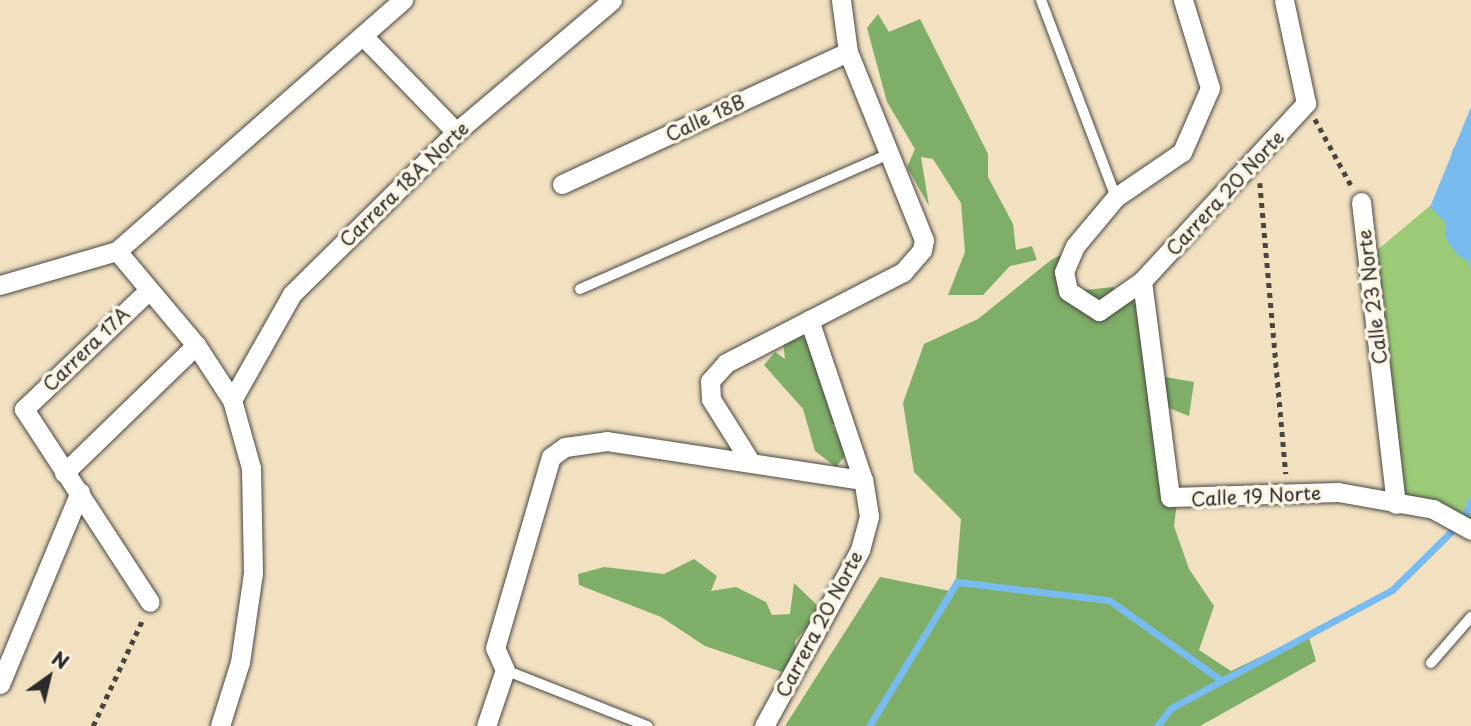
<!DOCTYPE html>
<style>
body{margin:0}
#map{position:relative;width:1471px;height:726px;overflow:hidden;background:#f1e1c1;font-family:"Playpen Sans",sans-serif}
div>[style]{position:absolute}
.green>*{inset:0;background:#9dca77}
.forest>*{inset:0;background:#7eae68}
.water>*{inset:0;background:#78bcef}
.stream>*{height:7px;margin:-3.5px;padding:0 3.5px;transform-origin:3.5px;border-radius:3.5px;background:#78bcef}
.river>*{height:40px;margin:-20px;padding:0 20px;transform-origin:20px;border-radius:20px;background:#78bcef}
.path>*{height:4.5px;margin-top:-2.25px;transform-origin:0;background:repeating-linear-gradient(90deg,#494642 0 5px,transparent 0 10px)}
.roads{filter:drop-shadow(0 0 2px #494642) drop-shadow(0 0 2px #494642)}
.lane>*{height:10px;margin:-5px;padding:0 5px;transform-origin:5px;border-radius:5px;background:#fff}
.street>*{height:19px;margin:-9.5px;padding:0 9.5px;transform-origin:9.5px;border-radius:9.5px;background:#fff}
span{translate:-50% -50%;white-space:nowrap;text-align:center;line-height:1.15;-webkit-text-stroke:7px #fcf5e5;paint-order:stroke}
.street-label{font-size:19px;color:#2b2b2b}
.north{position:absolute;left:14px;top:642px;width:70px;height:70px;-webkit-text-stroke:5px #fcf5e5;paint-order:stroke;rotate:34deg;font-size:19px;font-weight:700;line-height:28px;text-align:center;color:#2b2b2b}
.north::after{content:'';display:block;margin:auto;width:24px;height:32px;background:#2b2b2b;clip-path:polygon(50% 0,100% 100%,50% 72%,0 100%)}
</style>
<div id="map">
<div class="green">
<div style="clip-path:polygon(1471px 150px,1471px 530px,1401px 499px,1376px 251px,1431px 205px)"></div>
</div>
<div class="forest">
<div style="clip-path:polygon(878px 14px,889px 32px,920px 19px,988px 154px,988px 177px,1013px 224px,1016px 250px,1032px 246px,1037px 260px,1010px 266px,983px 295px,948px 295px,965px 252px,961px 203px,933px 159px,921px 157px,929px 206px,907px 167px,915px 149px,887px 102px,867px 28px)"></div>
<div style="clip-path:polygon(1080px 245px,1068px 292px,1113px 287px,1158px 321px,1154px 375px,1194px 382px,1189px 416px,1161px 405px,1159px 446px,1179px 487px,1174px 526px,1189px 569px,1214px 606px,1199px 650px,1231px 671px,1308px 634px,1316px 661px,1200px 726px,785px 726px,880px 577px,955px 592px,961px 519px,914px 472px,903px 403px,924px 344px,978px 319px,1051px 260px)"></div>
<div style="clip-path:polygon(797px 333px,816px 348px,841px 419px,832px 425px,837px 434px,845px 432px,849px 451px,836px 467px,815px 451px,803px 409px,764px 365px,775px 352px,785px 359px,783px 342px)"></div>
<div style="clip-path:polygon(694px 559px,717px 576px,711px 591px,736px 587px,766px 602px,772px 615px,790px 614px,794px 583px,817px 605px,818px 614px,795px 641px,796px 661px,782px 672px,705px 646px,661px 617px,579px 585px,578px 574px,604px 567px,664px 574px)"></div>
</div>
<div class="water">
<div style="clip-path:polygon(1471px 107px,1471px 154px,1455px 179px,1471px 272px,1456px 234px,1430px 207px)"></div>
</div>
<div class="stream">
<div style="left:869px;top:726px;width:169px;rotate:-58.6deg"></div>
<div style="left:957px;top:582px;width:153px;rotate:6.8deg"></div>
<div style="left:1109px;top:600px;width:139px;rotate:35.6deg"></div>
<div style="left:1157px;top:726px;width:23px;rotate:-52deg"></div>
<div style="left:1171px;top:708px;width:251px;rotate:-28.1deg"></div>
<div style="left:1392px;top:590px;width:101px;rotate:-44.6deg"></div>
<div style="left:1464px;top:519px;width:20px;rotate:-70deg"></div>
</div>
<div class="river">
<div style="left:1471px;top:158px;width:73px;rotate:94.7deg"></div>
<div style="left:1465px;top:231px;width:11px;rotate:56deg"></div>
</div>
<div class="path">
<div style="left:1315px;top:119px;width:75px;rotate:61.4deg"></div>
<div style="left:1260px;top:183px;width:292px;rotate:84.9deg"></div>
<div style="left:93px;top:726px;width:118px;rotate:-65deg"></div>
</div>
<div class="roads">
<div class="lane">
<div style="left:1041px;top:0;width:211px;rotate:69.2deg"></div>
<div style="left:580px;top:289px;width:335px;rotate:-23.6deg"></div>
<div style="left:1431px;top:663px;width:61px;rotate:-49deg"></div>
<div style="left:505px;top:670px;width:153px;rotate:21.5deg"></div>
</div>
<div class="street">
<div style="left:1183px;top:0;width:92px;rotate:72.9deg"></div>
<div style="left:1210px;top:88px;width:70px;rotate:113.6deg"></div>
<div style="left:1182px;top:152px;width:80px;rotate:145.7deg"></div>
<div style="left:1116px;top:197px;width:64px;rotate:129.9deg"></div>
<div style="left:1075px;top:246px;width:28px;rotate:113deg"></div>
<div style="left:1064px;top:272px;width:19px;rotate:78deg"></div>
<div style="left:1068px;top:291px;width:37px;rotate:33deg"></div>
<div style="left:1099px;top:311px;width:52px;rotate:-34.9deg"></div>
<div style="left:1142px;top:281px;width:242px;rotate:-47.3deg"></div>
<div style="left:1306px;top:103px;width:105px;rotate:-102.1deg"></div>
<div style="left:364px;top:37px;width:132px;rotate:45.9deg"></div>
<div style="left:562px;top:184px;width:315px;rotate:-24.8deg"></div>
<div style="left:1361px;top:202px;width:304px;rotate:83.4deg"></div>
<div style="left:117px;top:251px;width:123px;rotate:50deg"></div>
<div style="left:196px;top:345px;width:66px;rotate:56.8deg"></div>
<div style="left:232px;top:400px;width:71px;rotate:74.4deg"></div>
<div style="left:251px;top:468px;width:105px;rotate:88.9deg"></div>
<div style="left:253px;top:573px;width:90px;rotate:98.3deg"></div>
<div style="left:240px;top:662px;width:67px;rotate:107.4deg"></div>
<div style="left:1142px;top:281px;width:218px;rotate:82.6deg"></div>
<div style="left:1170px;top:497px;width:168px;rotate:-1.7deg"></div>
<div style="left:1338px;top:492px;width:97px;rotate:10.1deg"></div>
<div style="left:1433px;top:509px;width:43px;rotate:28.9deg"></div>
<div style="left:0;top:285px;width:122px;rotate:-16.2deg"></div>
<div style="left:117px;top:251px;width:381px;rotate:-41.3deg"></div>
<div style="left:149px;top:290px;width:173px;rotate:136.4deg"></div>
<div style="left:24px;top:409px;width:230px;rotate:56.9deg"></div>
<div style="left:232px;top:400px;width:122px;rotate:-60.5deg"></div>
<div style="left:292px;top:294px;width:231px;rotate:-44.6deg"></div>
<div style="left:456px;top:132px;width:204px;rotate:-40.2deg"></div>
<div style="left:748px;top:458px;width:70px;rotate:-122.1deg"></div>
<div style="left:711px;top:399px;width:18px;rotate:-93deg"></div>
<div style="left:710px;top:381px;width:24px;rotate:-48deg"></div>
<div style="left:726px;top:363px;width:199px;rotate:-27.2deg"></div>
<div style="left:903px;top:272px;width:29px;rotate:-49deg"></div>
<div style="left:922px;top:250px;width:10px;rotate:-79deg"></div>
<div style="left:924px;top:240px;width:203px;rotate:-112deg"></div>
<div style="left:848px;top:52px;width:52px;rotate:-97.7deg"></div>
<div style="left:64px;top:473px;width:184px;rotate:-44.1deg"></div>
<div style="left:0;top:684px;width:208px;rotate:-67.4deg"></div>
<div style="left:486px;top:726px;width:59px;rotate:-71.3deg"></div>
<div style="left:505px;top:670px;width:24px;rotate:-114deg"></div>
<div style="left:495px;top:648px;width:199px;rotate:-73.7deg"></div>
<div style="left:551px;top:457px;width:17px;rotate:-36deg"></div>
<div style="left:565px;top:447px;width:42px;rotate:-8.1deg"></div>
<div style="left:607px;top:441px;width:259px;rotate:8.7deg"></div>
<div style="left:764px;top:726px;width:200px;rotate:-61.4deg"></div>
<div style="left:860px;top:550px;width:35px;rotate:-75deg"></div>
<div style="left:869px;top:516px;width:36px;rotate:-99deg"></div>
<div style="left:863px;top:480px;width:169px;rotate:-108.6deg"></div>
</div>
</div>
<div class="street-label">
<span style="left:705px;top:118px;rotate:-25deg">Calle 18B</span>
<span style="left:404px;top:184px;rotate:-44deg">Carrera 18A Norte</span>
<span style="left:1225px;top:193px;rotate:-47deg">Carrera 20 Norte</span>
<span style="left:1372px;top:297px;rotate:-97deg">Calle 23 Norte</span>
<span style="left:86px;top:349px;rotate:-44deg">Carrera 17A</span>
<span style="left:1256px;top:496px;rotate:-3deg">Calle 19 Norte</span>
<span style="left:819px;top:624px;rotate:-62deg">Carrera 20 Norte</span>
</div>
<div class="north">N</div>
</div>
